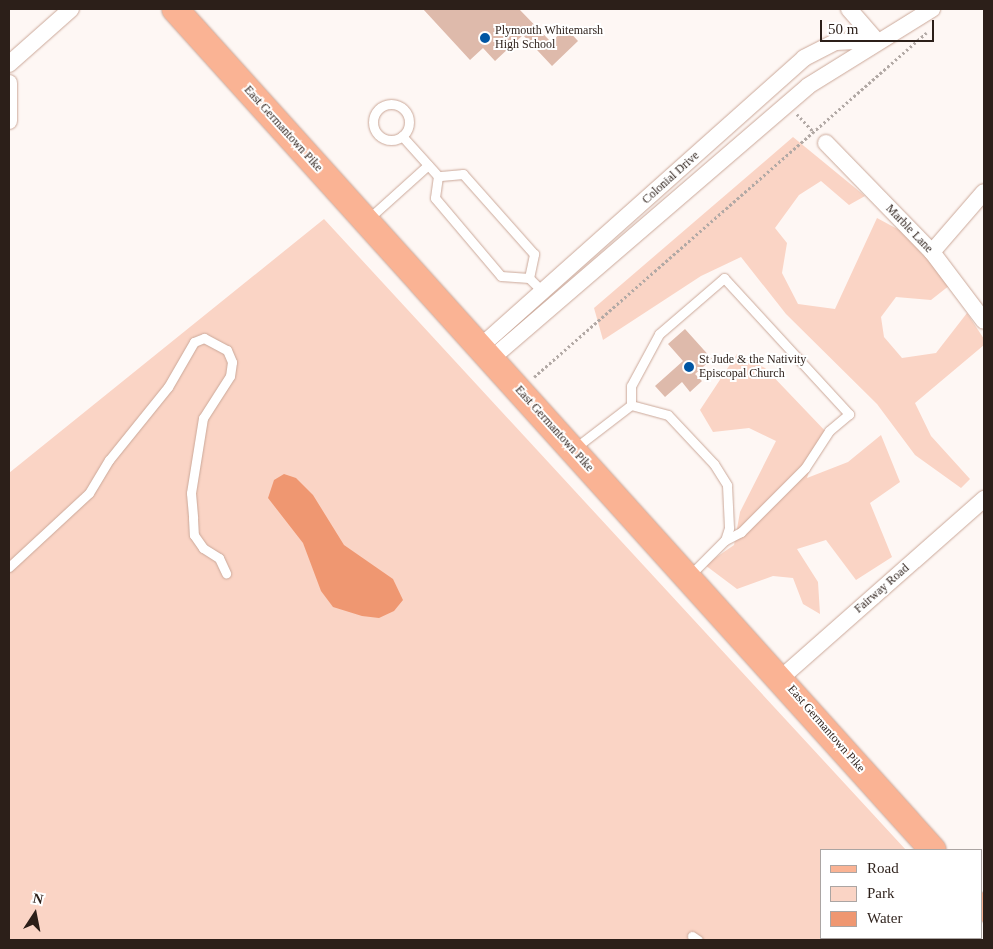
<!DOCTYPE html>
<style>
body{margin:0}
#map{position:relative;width:993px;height:949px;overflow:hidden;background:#fef7f4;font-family:"Times New Roman",serif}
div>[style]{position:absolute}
.green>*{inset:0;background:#fad4c5}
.water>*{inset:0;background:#ef9771}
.building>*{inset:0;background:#debaab}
.path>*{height:2.5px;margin-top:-1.25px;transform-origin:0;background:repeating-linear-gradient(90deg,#b2a9a5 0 2.5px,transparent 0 5px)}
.roads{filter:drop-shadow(0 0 1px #cba899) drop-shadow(0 0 1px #cba899)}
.lane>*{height:9px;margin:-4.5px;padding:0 4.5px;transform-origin:4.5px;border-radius:4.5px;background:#fff}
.lane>.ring{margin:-4.5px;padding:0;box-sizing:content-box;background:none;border:9px solid #fff;border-radius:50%}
.street>*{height:16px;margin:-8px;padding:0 8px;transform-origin:8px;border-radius:8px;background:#fff}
.primary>*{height:26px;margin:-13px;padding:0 13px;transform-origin:13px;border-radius:13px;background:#fab394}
.dots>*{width:14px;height:14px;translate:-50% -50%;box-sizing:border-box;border:2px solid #fff;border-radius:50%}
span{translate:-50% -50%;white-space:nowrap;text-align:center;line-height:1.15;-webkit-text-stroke:4px #fff;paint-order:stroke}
.poi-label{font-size:12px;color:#2c1f19}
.left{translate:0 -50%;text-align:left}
.street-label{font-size:12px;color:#2c1f19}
.frame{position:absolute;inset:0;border:10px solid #2c1f19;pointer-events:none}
.legend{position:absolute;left:820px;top:849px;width:162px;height:90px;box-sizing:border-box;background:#fff;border:1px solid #aba5a3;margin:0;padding:6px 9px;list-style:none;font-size:15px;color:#2c1f19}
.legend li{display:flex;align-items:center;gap:10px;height:25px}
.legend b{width:25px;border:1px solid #aba5a3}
.north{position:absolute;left:10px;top:889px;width:50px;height:50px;-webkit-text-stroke:4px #fff;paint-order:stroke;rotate:11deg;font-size:14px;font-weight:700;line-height:20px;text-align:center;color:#2c1f19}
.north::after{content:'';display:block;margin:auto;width:18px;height:22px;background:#2c1f19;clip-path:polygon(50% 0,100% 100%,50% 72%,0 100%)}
.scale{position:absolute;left:820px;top:20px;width:114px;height:22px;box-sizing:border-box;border:2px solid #2c1f19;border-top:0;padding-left:6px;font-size:15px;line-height:18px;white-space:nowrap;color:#2c1f19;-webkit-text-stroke:4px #fff;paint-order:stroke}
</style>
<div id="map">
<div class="green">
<div style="clip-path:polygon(793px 137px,865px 196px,849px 205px,821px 181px,799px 195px,775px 228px,787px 243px,782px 273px,798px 304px,835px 309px,877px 218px,903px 232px,950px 285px,931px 300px,896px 297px,881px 317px,884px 337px,902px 358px,936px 353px,967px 313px,984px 339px,984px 345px,915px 403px,931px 436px,970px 479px,961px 488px,915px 455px,877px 404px,786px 314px,741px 257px,701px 276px,603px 340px,594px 308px)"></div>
<div style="clip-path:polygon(324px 219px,906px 850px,822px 850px,822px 938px,976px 940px,9px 940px,9px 473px)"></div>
<div style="clip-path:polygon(737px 354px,765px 368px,829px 435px,815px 453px,807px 478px,848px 462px,881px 435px,900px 482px,870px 503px,892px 557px,856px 580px,826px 540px,797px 549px,818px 582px,820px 614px,803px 604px,793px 578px,773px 576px,737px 589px,705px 565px,734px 545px,740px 512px,776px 441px,749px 428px,713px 432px,700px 410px)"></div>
</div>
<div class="water">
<div style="clip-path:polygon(284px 474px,296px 478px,313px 495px,344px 545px,393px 579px,403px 600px,394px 611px,379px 618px,362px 616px,333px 607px,321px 591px,303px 543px,268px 498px,274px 480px)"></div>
</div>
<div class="building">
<div style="clip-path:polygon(423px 9px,519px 9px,551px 42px,566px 28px,578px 41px,552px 66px,523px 35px,495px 61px,483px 48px,470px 60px)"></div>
<div style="clip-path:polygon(685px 329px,712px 359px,695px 374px,702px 381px,690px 392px,682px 382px,665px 397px,655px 386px,683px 361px,668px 344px)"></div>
</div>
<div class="path">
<div style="left:797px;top:114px;width:25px;rotate:47deg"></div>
<div style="left:534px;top:377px;width:522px;rotate:-41.27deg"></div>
</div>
<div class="roads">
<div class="lane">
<div class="ring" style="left:373px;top:104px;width:27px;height:27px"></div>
<div style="left:402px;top:136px;width:54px;rotate:48deg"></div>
<div style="left:367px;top:220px;width:82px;rotate:-42deg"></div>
<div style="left:529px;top:278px;width:25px;rotate:-78deg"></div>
<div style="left:534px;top:254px;width:107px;rotate:-131.6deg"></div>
<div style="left:463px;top:174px;width:25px;rotate:175deg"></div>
<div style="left:438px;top:176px;width:22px;rotate:98deg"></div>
<div style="left:435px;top:198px;width:102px;rotate:49.8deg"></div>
<div style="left:501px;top:276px;width:28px;rotate:4deg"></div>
<div style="left:529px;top:278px;width:20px;rotate:45deg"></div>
<div style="left:631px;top:405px;width:19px;rotate:-90deg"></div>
<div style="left:631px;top:386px;width:59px;rotate:-61.7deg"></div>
<div style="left:659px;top:334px;width:86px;rotate:-40.7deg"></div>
<div style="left:724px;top:278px;width:185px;rotate:47.4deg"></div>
<div style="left:849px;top:414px;width:26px;rotate:140deg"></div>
<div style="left:829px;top:431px;width:44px;rotate:123deg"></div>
<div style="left:805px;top:468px;width:91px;rotate:135deg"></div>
<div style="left:741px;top:532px;width:18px;rotate:153deg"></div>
<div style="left:725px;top:540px;width:51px;rotate:135deg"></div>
<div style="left:631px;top:405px;width:38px;rotate:15deg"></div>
<div style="left:668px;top:415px;width:67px;rotate:46.8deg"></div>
<div style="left:714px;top:464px;width:25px;rotate:58deg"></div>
<div style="left:727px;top:485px;width:43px;rotate:87.3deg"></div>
<div style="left:729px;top:528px;width:13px;rotate:108deg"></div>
<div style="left:575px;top:448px;width:71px;rotate:-37.5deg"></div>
<div style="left:9px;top:567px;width:109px;rotate:-42.8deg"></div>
<div style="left:89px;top:493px;width:39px;rotate:-59deg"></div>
<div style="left:109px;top:460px;width:94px;rotate:-51.1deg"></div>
<div style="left:168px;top:387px;width:52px;rotate:-60deg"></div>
<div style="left:194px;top:342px;width:11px;rotate:-22deg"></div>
<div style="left:204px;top:338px;width:26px;rotate:28deg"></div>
<div style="left:227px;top:350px;width:13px;rotate:67deg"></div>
<div style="left:232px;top:362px;width:14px;rotate:98deg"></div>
<div style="left:230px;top:376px;width:50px;rotate:122.7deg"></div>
<div style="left:203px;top:418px;width:76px;rotate:99.1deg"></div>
<div style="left:191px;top:493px;width:25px;rotate:85deg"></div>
<div style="left:193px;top:518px;width:17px;rotate:87deg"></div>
<div style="left:194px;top:535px;width:16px;rotate:55deg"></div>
<div style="left:203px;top:548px;width:19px;rotate:32deg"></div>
<div style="left:219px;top:558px;width:17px;rotate:65deg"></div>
<div style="left:692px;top:936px;width:7px;rotate:34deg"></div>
</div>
<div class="street">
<div style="left:849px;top:9px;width:41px;rotate:48.9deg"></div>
<div style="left:9px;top:64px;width:83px;rotate:-41.6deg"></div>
<div style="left:9px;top:83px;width:38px;rotate:90deg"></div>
<div style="left:826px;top:143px;width:152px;rotate:45.8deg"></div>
<div style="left:932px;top:252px;width:86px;rotate:53deg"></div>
<div style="left:932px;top:252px;width:79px;rotate:-49.1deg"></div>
<div style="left:480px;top:347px;width:434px;rotate:-41.7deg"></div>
<div style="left:804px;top:58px;width:36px;rotate:-27deg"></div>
<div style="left:836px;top:42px;width:40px;rotate:-2.9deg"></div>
<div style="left:491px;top:359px;width:418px;rotate:-40.7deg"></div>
<div style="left:808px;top:86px;width:146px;rotate:-31.8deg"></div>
<div style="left:781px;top:678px;width:271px;rotate:-41.4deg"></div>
</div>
<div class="primary">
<div style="left:175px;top:9px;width:1132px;rotate:47.97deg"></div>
<div style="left:982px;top:906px;width:3px;rotate:45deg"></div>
</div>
</div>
<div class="dots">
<div style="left:485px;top:38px;background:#0055a3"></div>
<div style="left:689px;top:367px;background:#0055a3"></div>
</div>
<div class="poi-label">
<span class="left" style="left:495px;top:38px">Plymouth Whitemarsh<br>High School</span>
<span class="left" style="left:699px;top:367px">St Jude &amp; the Nativity<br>Episcopal Church</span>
</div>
<div class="street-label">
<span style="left:283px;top:129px;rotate:48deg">East Germantown Pike</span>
<span style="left:671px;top:178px;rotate:-42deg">Colonial Drive</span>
<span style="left:909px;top:229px;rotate:46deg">Marble Lane</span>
<span style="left:554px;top:429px;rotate:48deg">East Germantown Pike</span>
<span style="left:882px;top:589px;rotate:-41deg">Fairway Road</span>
<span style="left:826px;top:729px;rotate:49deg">East Germantown Pike</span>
</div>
<div class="frame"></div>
<ul class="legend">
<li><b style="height:6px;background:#fab394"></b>Road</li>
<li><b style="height:14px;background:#fad4c5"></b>Park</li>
<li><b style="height:14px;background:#ef9771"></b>Water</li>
</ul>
<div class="north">N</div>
<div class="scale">50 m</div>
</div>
